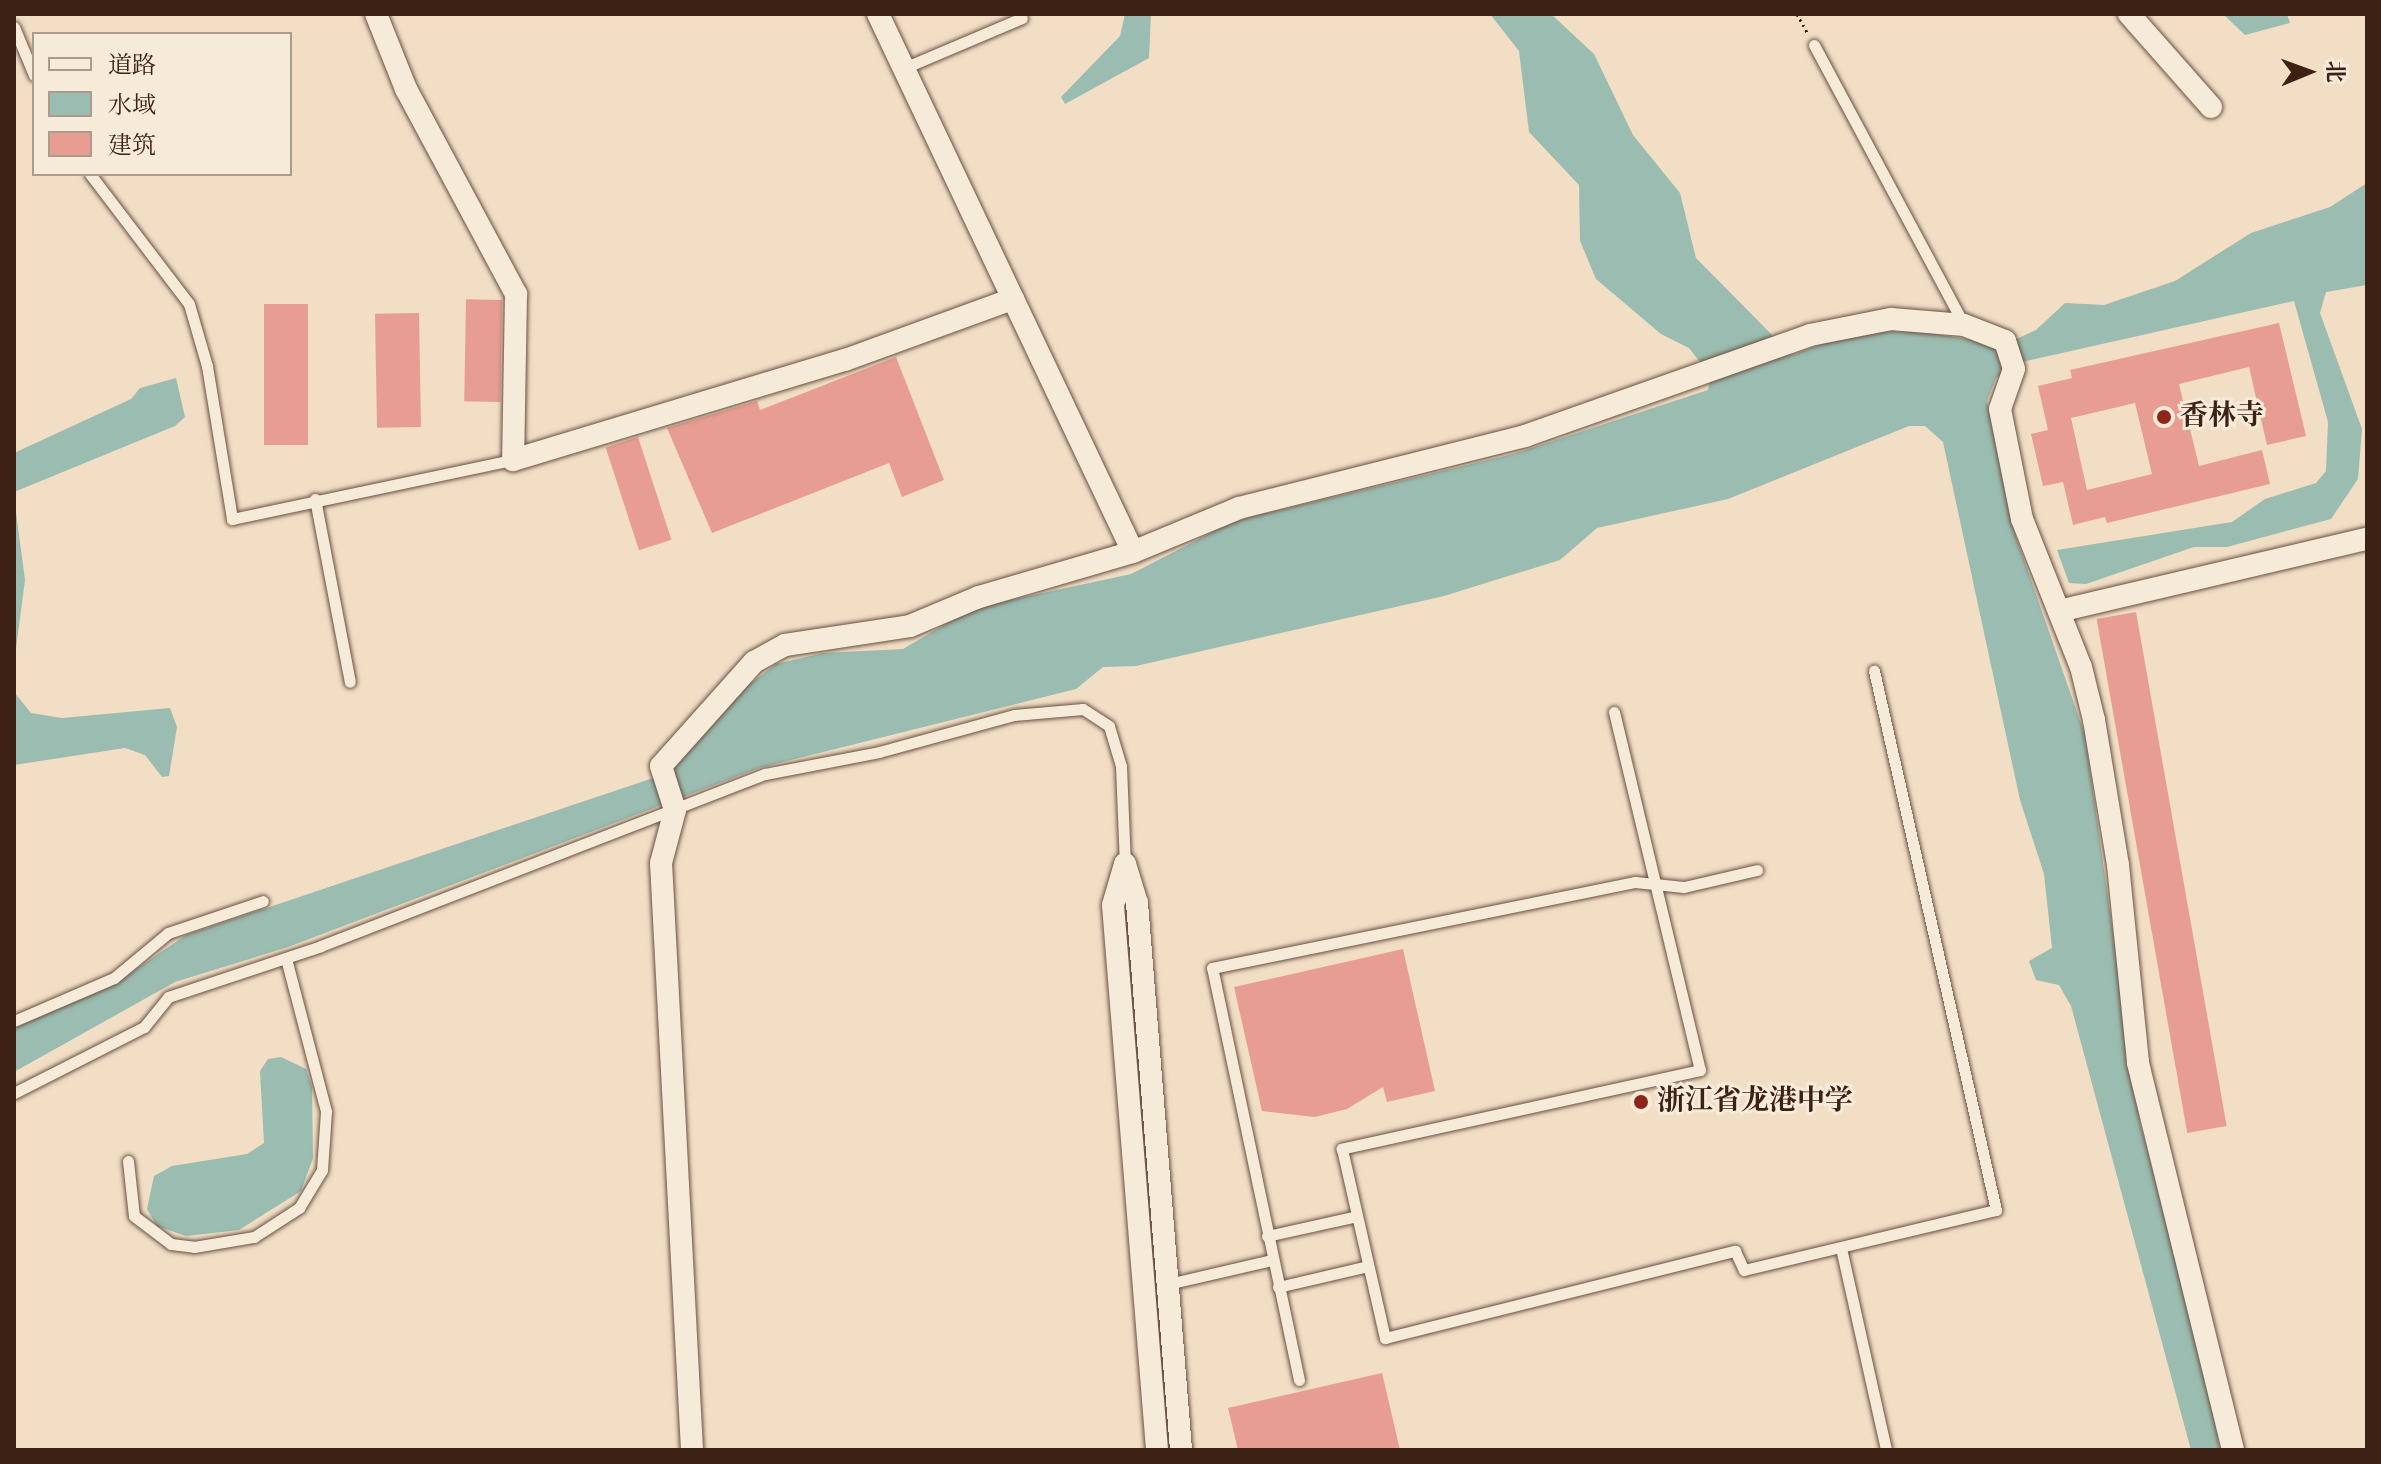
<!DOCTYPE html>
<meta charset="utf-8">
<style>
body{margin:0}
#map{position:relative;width:2381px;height:1464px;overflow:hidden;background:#f1dec5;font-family:"Sorts Mill Goudy","Noto Serif SC",serif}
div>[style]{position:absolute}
.water>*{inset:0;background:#9bbcb0}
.building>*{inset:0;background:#e89d92;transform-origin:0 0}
.path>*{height:3px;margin-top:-1.5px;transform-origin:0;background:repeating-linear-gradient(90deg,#3d2115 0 2px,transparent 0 6px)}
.roads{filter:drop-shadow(0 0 2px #6a5041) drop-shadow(0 0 2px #6a5041)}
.lane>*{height:11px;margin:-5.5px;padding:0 5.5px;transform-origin:5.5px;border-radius:5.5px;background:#f6ead9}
.street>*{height:22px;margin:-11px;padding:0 11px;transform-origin:11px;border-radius:11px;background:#f6ead9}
.dots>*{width:22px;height:22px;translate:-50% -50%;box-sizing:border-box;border:4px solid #f6ead9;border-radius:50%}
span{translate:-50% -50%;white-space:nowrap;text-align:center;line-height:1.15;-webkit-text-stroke:6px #f6ead9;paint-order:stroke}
.poi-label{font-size:28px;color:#3d2115;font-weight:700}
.left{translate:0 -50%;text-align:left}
.frame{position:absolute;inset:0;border:16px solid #3d2115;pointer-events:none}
.legend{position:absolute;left:32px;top:32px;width:260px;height:144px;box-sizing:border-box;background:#f6ead9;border:2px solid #ac9a8b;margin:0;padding:10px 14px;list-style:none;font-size:24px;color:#3d2115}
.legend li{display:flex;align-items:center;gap:16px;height:40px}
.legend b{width:40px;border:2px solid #ac9a8b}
.north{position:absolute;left:2269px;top:32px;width:80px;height:80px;-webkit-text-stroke:6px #f6ead9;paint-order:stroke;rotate:89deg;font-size:22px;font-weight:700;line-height:32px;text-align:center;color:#3d2115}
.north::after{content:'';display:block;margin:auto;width:28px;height:36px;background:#3d2115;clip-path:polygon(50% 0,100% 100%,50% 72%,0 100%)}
</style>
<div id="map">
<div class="water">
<div style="clip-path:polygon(1125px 14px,1151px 14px,1149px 58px,1065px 104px,1061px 97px,1120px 36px)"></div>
<div style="clip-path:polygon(1490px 14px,1551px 14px,1594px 54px,1633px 135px,1680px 193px,1696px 258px,1792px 355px,1858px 331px,1923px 332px,2003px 345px,2036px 330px,2065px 303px,2104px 305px,2175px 281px,2251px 233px,2330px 207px,2367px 183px,2367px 285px,2326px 292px,2320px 313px,2362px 429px,2358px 479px,2331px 519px,2227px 547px,2194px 547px,2086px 584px,2069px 583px,2057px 550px,2232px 522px,2265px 499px,2316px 483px,2326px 471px,2328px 422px,2294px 301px,2017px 363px,1996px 378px,1987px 401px,2014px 531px,2085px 735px,2140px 1124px,2195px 1319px,2220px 1450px,2191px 1450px,2071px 1006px,2059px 985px,2036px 980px,2029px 961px,2052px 948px,2044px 874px,2020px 800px,1943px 442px,1925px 426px,1909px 426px,1728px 499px,1597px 528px,1560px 560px,1444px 596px,1136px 666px,1103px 667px,1076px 689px,759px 768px,288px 947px,175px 982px,14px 1072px,14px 1026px,110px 987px,186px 935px,671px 772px,738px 693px,776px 664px,823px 653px,903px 649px,973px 608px,1131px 574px,1234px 521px,1513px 454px,1708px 390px,1711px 376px,1689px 348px,1661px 334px,1596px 279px,1580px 241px,1579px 185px,1529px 132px,1519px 51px)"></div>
<div style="clip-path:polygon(2223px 14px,2287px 14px,2290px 23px,2245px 35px)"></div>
<div style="clip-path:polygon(176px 378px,185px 417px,175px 426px,14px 492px,14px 453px,131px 399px,140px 388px)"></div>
<div style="clip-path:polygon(14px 497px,25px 580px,14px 664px)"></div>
<div style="clip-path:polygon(14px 692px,31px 713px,62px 718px,170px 708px,177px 727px,169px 776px,162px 777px,145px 755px,125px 748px,14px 765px)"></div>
<div style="clip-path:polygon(281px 1057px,306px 1069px,312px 1087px,313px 1158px,301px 1191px,239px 1230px,186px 1236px,157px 1226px,147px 1209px,154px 1176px,172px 1166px,247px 1154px,264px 1143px,260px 1071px,268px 1059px)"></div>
</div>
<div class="building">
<div style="left:502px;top:300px;width:102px;height:36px;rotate:91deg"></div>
<div style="left:308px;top:304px;width:141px;height:44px;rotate:90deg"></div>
<div style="left:419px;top:313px;width:114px;height:44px;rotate:89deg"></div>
<div style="clip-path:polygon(evenodd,2279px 323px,2306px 436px,2267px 445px,2249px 367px,2179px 384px,2199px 466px,2262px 450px,2270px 484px,2107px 523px,2105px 517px,2073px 525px,2063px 482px,2043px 486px,2031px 434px,2048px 430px,2038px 386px,2072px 378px,2070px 370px,2279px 323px,2135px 403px,2152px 474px,2087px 490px,2071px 418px,2135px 403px)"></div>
<div style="clip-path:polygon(896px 357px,944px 480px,902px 497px,889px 463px,712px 533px,667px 428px,757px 401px,760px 410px)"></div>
<div style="left:638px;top:437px;width:108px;height:34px;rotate:72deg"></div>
<div style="left:2136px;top:612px;width:522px;height:40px;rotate:80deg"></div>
<div style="clip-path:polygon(1403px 949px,1435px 1091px,1387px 1102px,1383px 1087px,1347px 1109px,1315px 1117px,1262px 1111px,1234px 987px)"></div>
<div style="clip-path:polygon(1382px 1373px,1400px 1450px,1238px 1450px,1228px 1408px)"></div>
</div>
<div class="path">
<div style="left:1797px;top:14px;width:21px;rotate:61deg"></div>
</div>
<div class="roads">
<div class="lane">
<div style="left:14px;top:27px;width:52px;rotate:67.4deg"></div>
<div style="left:1814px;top:45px;width:318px;rotate:61.8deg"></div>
<div style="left:904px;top:68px;width:128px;rotate:-23deg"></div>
<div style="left:90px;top:174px;width:163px;rotate:52.7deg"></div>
<div style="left:189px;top:304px;width:65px;rotate:73.8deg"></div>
<div style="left:207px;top:366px;width:155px;rotate:80.7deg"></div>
<div style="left:232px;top:519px;width:287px;rotate:-11.9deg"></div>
<div style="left:315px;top:499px;width:186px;rotate:79.2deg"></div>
<div style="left:1614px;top:712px;width:368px;rotate:76.5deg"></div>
<div style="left:1700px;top:1070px;width:367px;rotate:167.6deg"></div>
<div style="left:1342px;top:1149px;width:194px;rotate:77.2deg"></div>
<div style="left:1385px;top:1338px;width:361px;rotate:-14deg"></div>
<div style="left:1735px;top:1251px;width:21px;rotate:65deg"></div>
<div style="left:1744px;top:1270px;width:259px;rotate:-13.4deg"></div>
<div style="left:1996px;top:1210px;width:553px;rotate:-102.75deg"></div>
<div style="left:14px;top:1021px;width:109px;rotate:-23.3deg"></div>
<div style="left:114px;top:978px;width:70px;rotate:-39.8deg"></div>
<div style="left:168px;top:933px;width:100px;rotate:-18.6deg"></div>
<div style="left:14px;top:1093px;width:146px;rotate:-26.9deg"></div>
<div style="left:144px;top:1027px;width:38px;rotate:-51deg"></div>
<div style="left:168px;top:997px;width:161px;rotate:-18.4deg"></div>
<div style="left:321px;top:946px;width:476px;rotate:-21.2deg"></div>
<div style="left:765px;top:774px;width:116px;rotate:-10.9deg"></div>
<div style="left:879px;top:752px;width:140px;rotate:-15.3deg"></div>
<div style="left:1014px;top:715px;width:69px;rotate:-5deg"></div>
<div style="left:1083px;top:709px;width:31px;rotate:33deg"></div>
<div style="left:1109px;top:726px;width:42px;rotate:73.3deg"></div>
<div style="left:1121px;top:766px;width:98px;rotate:87.7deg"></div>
<div style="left:128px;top:1161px;width:55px;rotate:83.8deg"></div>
<div style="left:134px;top:1216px;width:46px;rotate:37.1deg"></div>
<div style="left:171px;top:1244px;width:23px;rotate:7deg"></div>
<div style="left:194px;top:1247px;width:61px;rotate:-9.5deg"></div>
<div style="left:254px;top:1237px;width:54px;rotate:-32.8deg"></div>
<div style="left:299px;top:1208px;width:44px;rotate:-58.8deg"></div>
<div style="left:322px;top:1170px;width:59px;rotate:-86.1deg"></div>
<div style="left:326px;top:1111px;width:158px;rotate:-104.7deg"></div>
<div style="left:1267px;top:1236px;width:92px;rotate:-12.5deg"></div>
<div style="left:1841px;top:1248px;width:207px;rotate:77.4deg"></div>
<div style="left:1168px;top:1284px;width:107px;rotate:-13deg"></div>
<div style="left:1278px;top:1287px;width:92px;rotate:-13.1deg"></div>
<div style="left:1299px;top:1380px;width:421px;rotate:-101.9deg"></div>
<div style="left:1212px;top:968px;width:432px;rotate:-11.5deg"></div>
<div style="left:1635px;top:882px;width:49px;rotate:5.8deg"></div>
<div style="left:1684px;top:887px;width:75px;rotate:-13.1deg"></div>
</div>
<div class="street">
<div style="left:376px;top:14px;width:81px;rotate:68.2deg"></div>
<div style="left:406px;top:89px;width:233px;rotate:61.8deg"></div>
<div style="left:516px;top:294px;width:166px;rotate:91deg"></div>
<div style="left:513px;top:460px;width:347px;rotate:-16.8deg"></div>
<div style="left:845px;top:360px;width:179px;rotate:-20deg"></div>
<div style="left:878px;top:14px;width:595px;rotate:64.64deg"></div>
<div style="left:2129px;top:14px;width:124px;rotate:48.6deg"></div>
<div style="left:2059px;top:611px;width:316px;rotate:-13.2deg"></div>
<div style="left:1125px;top:864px;width:41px;rotate:72.9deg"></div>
<div style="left:1137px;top:903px;width:549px;rotate:85.4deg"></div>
<div style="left:1125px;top:864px;width:43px;rotate:106.3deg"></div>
<div style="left:1113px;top:905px;width:547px;rotate:85.38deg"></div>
<div style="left:692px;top:1450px;width:588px;rotate:-93.02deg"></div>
<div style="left:661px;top:863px;width:55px;rotate:-75.2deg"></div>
<div style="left:675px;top:810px;width:46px;rotate:-107.7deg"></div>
<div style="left:661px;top:766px;width:140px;rotate:-48.2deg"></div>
<div style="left:754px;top:662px;width:35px;rotate:-29deg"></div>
<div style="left:785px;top:645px;width:126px;rotate:-8.6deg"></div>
<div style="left:910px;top:626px;width:75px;rotate:-22.8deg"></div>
<div style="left:979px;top:597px;width:160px;rotate:-16.3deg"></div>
<div style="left:1133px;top:552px;width:115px;rotate:-22.5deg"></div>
<div style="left:1239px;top:508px;width:295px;rotate:-14.1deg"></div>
<div style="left:1525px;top:436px;width:302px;rotate:-19.5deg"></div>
<div style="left:1810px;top:335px;width:83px;rotate:-11.2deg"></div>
<div style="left:1891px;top:319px;width:73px;rotate:4.7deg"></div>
<div style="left:1964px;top:325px;width:44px;rotate:21.3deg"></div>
<div style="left:2005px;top:341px;width:29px;rotate:72deg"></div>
<div style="left:2014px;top:369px;width:42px;rotate:109.3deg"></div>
<div style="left:2000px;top:409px;width:112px;rotate:78.7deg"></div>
<div style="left:2022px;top:519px;width:159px;rotate:68.3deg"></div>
<div style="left:2081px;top:667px;width:55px;rotate:76.2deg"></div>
<div style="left:2094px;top:720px;width:147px;rotate:80.6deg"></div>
<div style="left:2118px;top:865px;width:199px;rotate:84.2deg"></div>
<div style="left:2138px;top:1063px;width:398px;rotate:76.2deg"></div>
</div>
</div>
<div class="dots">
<div style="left:2164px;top:417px;background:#8f2418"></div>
<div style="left:1641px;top:1102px;background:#8f2418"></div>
</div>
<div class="poi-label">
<span class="left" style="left:2180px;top:417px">香林寺</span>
<span class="left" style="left:1657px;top:1102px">浙江省龙港中学</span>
</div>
<div class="frame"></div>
<ul class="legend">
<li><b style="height:10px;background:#f6ead9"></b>道路</li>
<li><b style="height:22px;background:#9bbcb0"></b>水域</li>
<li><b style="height:22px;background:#e89d92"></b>建筑</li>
</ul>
<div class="north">北</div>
</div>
